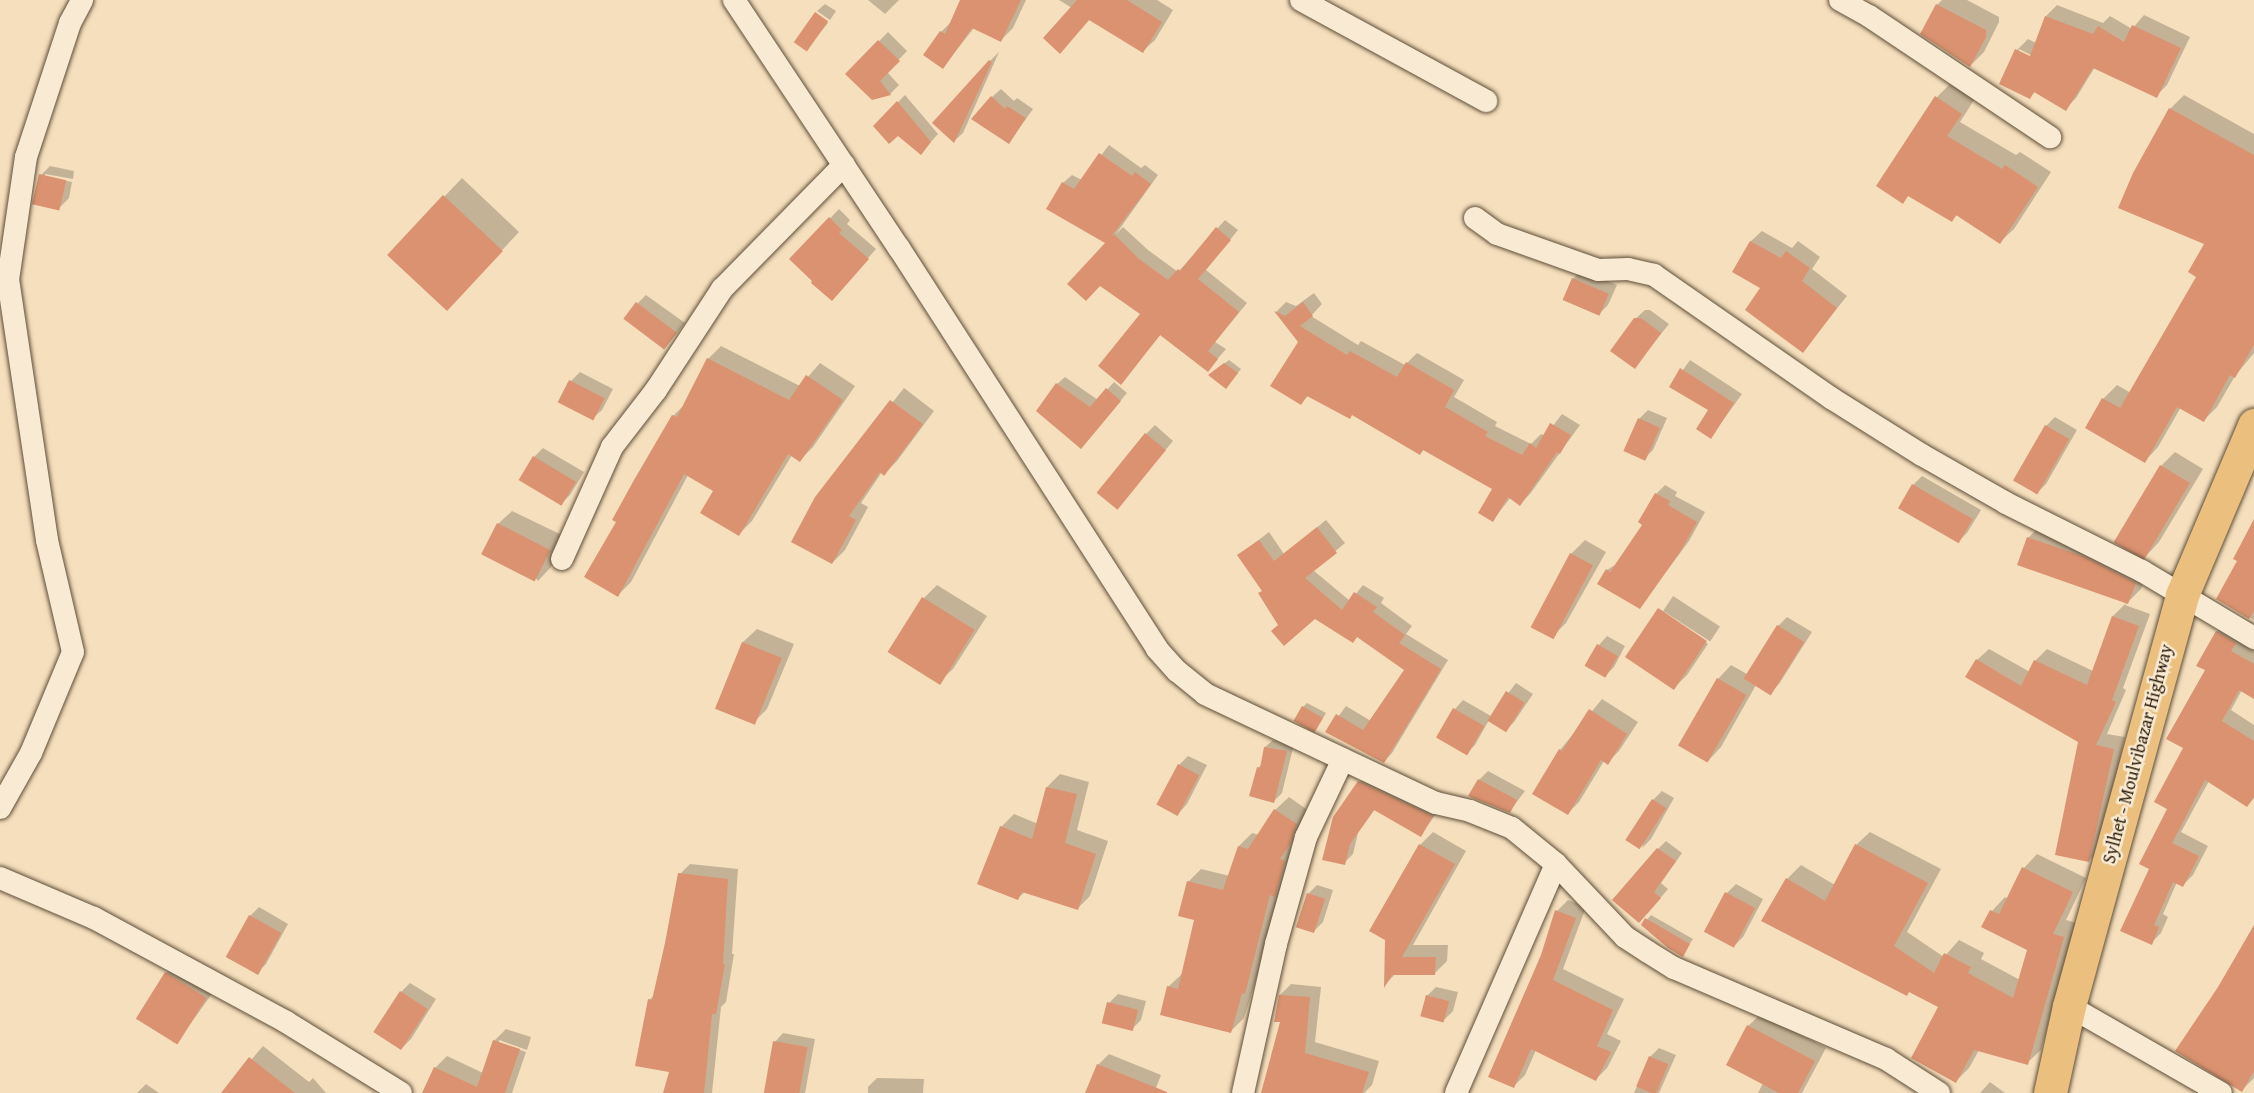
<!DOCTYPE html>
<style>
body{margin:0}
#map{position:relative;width:2254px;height:1093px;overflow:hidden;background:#f6dfbd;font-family:"Gentium Book Plus",serif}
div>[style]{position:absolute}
.shadow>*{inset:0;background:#0003;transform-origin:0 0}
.building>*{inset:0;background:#db9270;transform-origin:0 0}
.roads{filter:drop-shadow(0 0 2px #5e4e38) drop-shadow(0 0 2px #5e4e38)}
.minor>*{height:22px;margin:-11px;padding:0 11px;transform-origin:11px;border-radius:11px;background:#f9ead4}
.trunk>*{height:33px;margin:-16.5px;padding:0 16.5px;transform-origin:16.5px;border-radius:16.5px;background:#ebc07e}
span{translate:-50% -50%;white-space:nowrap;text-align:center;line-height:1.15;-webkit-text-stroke:5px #f9ead4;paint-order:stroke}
.street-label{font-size:18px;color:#2c1e0b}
</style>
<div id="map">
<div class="shadow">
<div style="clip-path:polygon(868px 0,899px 0,885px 14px)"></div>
<div style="clip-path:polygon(962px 0,1026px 0,1013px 28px,1001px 40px,974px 28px,943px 67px,941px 32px,952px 21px)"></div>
<div style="clip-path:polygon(1059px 0,1157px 0,1173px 10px,1155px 40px,1143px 51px,1090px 19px,1071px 40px,1072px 8px)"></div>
<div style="clip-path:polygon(1942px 0,1967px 0,1999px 17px,1999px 22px,1984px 52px,1970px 66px,1937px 5px)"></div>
<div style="clip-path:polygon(825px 4px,836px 11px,830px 20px,817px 11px)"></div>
<div style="clip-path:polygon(evenodd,2057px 5px,2103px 23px,2110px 16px,2132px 29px,2144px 15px,2190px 37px,2167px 85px,2156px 96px,2095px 67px,2076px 98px,2065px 109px,2036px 91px,2030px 97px,2017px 50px,2028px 39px,2036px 43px,2046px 16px,2057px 5px,2019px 49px,2037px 58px,2036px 60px,2019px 53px,2019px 49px)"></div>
<div style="clip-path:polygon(815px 14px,828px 23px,807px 49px)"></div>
<div style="clip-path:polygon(888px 32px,907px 51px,887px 72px,899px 85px,890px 94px,873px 98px,847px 74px)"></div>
<div style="clip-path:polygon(999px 52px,963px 133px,954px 141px,990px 61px)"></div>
<div style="clip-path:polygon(1950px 84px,1974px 100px,1960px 122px,2016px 155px,2020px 152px,2051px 172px,2014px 229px,2000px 242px,1958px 214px,1952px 220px,1909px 195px,1903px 202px,1937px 97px)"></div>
<div style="clip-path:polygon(1001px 89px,1014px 101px,1017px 98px,1033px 109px,1009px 142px,992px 97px)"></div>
<div style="clip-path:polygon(905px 95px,938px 134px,928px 145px,875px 126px)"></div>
<div style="clip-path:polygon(2184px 95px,2254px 134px,2254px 353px,2235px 376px,2217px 407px,2204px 420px,2181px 407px,2158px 447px,2145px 461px,2087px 427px,2104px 398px,2117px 385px,2131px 393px,2198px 276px,2206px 243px,2170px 109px)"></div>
<div style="clip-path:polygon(1109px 145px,1141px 168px,1145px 165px,1158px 175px,1116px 234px,1123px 227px,1148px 250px,1178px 272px,1225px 220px,1238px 230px,1206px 270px,1247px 303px,1215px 342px,1226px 349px,1208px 370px,1161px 334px,1121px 383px,1142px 314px,1107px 243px,1063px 183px,1072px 175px,1082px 180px)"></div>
<div style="clip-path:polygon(50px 166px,74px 171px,73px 179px,45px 174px,45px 177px,72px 182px,69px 198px,60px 207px,41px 175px)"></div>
<div style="clip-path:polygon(462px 178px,519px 232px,464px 291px,389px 255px)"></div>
<div style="clip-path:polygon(839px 209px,850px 220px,847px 224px,876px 249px,832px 299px,791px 259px)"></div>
<div style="clip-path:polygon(1762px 231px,1792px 248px,1798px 241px,1820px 257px,1812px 269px,1847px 296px,1803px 351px,1762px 288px,1734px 272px,1751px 241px)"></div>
<div style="clip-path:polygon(1582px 270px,1617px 285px,1608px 305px,1599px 314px,1573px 279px)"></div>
<div style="clip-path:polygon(1314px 293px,1322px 304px,1311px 316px,1358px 345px,1361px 341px,1405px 365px,1417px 353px,1464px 380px,1454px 397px,1497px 422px,1495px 426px,1531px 444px,1541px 434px,1545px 436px,1562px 414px,1580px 425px,1530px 494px,1520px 504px,1511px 497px,1493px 520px,1494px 488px,1425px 449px,1420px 453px,1352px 414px,1309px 395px,1301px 403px,1299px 342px,1276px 312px,1286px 302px,1296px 306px)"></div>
<div style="clip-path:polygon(646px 295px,685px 323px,666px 347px,638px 303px)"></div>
<div style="clip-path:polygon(1645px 310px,1650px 310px,1669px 324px,1635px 367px,1635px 319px)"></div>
<div style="clip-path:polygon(721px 346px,800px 386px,820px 363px,855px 386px,813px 447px,800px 460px,792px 455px,752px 521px,739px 534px,715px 490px,688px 475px,631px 582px,618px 595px,618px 521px,673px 416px,685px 404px,708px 359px)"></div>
<div style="clip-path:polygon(1229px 360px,1241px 369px,1230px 383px,1214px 371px)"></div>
<div style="clip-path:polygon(1690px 360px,1742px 394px,1711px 437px,1710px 410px,1671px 387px)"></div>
<div style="clip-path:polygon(580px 372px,613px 389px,602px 410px,593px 418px,571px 381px)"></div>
<div style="clip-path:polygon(1065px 377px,1098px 400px,1114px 382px,1127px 393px,1088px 439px,1057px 384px)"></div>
<div style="clip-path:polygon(904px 388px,934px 411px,897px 461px,884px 474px,882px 472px,861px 503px,868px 507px,845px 550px,832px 563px,816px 498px)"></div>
<div style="clip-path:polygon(1648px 410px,1667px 418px,1653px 450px,1644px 459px,1625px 450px,1640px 418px)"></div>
<div style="clip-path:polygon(2055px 417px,2077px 430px,2046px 484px,2037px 493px,2046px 426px)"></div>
<div style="clip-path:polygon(1155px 425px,1173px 441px,1117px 507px,1146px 434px)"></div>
<div style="clip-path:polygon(543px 448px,584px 472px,570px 495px,561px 504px,534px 457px)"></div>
<div style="clip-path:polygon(2175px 452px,2203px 469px,2159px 542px,2146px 556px,2161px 466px)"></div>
<div style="clip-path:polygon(1922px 476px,1981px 510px,1967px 533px,1959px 541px,1900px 508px,1913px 485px)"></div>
<div style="clip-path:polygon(1665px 485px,1677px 492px,1675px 496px,1705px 512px,1689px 541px,1640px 607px,1607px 570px,1618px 563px,1644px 525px,1656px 494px)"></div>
<div style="clip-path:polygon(512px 511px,564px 536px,551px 567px,538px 581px,498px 524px)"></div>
<div style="clip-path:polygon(1326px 520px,1345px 543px,1313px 570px,1350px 601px,1363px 585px,1384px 598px,1381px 603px,1412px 626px,1406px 634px,1448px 660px,1392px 753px,1384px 762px,1327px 732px,1346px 706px,1371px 721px,1406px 670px,1358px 636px,1353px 641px,1315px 617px,1280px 625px,1263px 590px,1239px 555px,1269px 532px,1284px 554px)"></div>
<div style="clip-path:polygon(2042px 524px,2148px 569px,2141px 589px,2125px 605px,2150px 614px,2123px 688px,2126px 690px,2107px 734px,2125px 737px,2100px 849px,2089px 861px,2079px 741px,1977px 660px,1989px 649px,2030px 672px,2035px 661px,2047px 649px,2093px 671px,2113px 616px,2127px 602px,2028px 538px)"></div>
<div style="clip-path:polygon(2254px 526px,2254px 620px,2218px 599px,2239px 561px)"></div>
<div style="clip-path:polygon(1585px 540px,1606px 552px,1566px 623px,1552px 637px,1571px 554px)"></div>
<div style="clip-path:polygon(937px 585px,987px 616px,953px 669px,939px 682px,924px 598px)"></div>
<div style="left:1673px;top:596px;width:56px;height:18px;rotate:33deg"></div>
<div style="clip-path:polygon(1660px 609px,1708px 644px,1687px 675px,1674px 688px,1627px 656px)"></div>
<div style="clip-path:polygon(1787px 617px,1812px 632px,1779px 684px,1770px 693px,1756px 685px,1721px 747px,1708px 761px,1718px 679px,1731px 665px,1747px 674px,1778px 626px)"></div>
<div style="clip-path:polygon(2227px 622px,2254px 648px,2254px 697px,2242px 690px,2231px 710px,2254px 725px,2254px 798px,2247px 806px,2209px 781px,2181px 832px,2208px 846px,2193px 875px,2183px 885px,2177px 882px,2163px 914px,2168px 917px,2161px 933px,2151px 943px,2151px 869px,2217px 632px)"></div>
<div style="clip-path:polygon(757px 629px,794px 644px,767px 709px,753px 723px,716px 707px,743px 642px)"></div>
<div style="clip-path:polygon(1607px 636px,1625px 646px,1614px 667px,1605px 676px,1587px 665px,1599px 645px)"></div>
<div style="clip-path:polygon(1516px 683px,1533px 694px,1514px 722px,1505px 731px,1489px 720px,1475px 745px,1466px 754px,1455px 709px,1463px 700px,1491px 716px)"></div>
<div style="clip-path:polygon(1602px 699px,1638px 722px,1619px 751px,1607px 763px,1604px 761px,1579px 802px,1568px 813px,1560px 750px)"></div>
<div style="clip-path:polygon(1307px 703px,1326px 713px,1316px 730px,1303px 707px)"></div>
<div style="clip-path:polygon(1273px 740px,1294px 744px,1282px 793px,1274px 801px,1258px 768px,1262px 764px,1265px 747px)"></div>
<div style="clip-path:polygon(1188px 756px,1207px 765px,1187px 804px,1179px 813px,1179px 765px)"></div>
<div style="clip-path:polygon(1488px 771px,1525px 791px,1510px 811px,1479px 780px)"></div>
<div style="clip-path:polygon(1369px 773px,1441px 807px,1421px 835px,1375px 809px,1358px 833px,1353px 854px,1344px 863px,1360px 782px)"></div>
<div style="clip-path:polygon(1060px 774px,1089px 782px,1077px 830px,1108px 841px,1090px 896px,1077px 909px,1025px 892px,1018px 898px,1001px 827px,1014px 814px,1038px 824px,1047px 787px)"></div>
<div style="clip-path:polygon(1662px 791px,1674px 798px,1651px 839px,1642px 848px,1653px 800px)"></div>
<div style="clip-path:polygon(1289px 797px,1309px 811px,1303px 829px,1291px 846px,1298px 848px,1244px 1018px,1231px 1031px,1168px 987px,1182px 974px,1196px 919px,1188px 882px,1201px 869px,1230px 876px,1239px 846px,1252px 833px,1259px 835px,1275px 810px)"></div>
<div style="clip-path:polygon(1433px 832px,1466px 851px,1413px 945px,1448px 945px,1447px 961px,1434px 974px,1396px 973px,1386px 984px,1386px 939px,1371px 931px,1420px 845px)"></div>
<div style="clip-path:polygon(1870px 832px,1941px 869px,1907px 932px,1944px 957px,1959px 940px,1984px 953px,1981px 959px,2020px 980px,2029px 950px,1992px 911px,2005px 897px,2008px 899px,2024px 868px,2037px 854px,2086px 878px,2066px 920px,2077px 923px,2041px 1050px,2027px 1063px,1979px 1050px,1969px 1068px,1956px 1081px,1940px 1007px,1787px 879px,1801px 865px,1835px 885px,1856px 845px)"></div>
<div style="clip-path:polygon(1666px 841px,1682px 853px,1661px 883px,1668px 889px,1647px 914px,1658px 849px)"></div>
<div style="clip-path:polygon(690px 864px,738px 869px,732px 954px,734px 954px,726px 1002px,721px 1007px,712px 1093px,664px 1093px,671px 1071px,649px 1000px,656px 994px,680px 874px)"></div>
<div style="clip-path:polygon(1736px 884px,1763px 899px,1743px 937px,1734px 946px,1727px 893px)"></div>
<div style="clip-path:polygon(1317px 885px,1333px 890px,1323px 922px,1314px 931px,1308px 894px)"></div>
<div style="clip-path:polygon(1568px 900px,1586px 907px,1563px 969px,1624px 999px,1607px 1034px,1621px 1041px,1607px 1068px,1596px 1079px,1536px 1050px,1525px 1075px,1514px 1086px,1542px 956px,1557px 911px)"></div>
<div style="clip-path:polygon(259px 907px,288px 924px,266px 964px,257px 973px,250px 916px)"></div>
<div style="clip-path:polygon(1651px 915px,1693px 939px,1682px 955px,1643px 924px)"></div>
<div style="clip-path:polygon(2254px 928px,2254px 1078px,2242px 1090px,2219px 988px)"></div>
<div style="clip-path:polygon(180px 959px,219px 984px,186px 1030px,173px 1043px,166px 973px)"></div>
<div style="clip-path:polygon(410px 983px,436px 999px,411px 1039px,402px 1048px,376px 1031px,401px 992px)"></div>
<div style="clip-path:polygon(1291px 984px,1321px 987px,1315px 1042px,1379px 1061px,1372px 1085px,1364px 1093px,1262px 1093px,1282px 1021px,1280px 995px)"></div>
<div style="clip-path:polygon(1436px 987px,1458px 992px,1453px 1011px,1444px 1020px,1427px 996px)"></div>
<div style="clip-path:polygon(1118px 994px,1146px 1001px,1141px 1020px,1132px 1029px,1109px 1003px)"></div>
<div style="clip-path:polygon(1761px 1014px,1826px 1048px,1802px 1093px,1758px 1093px,1763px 1083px,1748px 1026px)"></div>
<div style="clip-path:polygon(506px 1029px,531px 1037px,527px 1050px,499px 1040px,499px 1043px,526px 1052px,512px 1093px,424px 1093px,435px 1068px,447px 1056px,483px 1073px,494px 1041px)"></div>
<div style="clip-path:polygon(783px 1033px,815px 1039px,805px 1093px,765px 1093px,775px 1042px)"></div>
<div style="clip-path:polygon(263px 1046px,309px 1082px,313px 1078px,326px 1093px,223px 1093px)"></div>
<div style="clip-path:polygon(1659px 1048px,1676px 1055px,1659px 1093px,1634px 1093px,1650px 1057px)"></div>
<div style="clip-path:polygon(1109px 1054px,1161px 1075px,1154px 1093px,1087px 1093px,1098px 1065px)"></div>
<div style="clip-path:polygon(877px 1078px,924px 1079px,923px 1093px,868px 1093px,868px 1087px)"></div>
<div style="clip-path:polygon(1990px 1082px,2005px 1093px,1980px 1093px)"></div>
<div style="clip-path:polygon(146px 1084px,159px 1093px,137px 1093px)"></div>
</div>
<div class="building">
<div style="clip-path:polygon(960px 0,1021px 0,1001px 42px,972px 28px,943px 69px,923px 55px,940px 31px,945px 34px)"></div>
<div style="clip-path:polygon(1077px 0,1127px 0,1162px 22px,1143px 53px,1089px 20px,1060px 54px,1043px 38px)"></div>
<div style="clip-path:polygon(1936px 4px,1986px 30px,1986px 37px,1970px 67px,1920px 34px)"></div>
<div style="left:815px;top:12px;width:16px;height:37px;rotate:35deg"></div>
<div style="clip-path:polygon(2045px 16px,2093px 34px,2098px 26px,2124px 42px,2132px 25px,2181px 48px,2157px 98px,2093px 68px,2066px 111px,2034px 92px,2030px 99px,1999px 84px,2015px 49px,2030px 56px)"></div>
<div style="clip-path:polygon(878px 40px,900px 61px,880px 81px,891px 95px,872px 100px,845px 74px)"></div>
<div style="clip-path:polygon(989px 60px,992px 62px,954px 143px,932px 123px)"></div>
<div style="clip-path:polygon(991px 96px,1005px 109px,1007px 106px,1026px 118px,1009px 144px,971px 119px)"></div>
<div style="clip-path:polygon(1935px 96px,1962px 114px,1947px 136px,2002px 169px,2005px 165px,2038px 187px,2000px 244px,1956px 215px,1952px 222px,1908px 196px,1903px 204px,1876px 186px)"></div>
<div style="clip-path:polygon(897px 101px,931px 142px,921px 155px,898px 136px,889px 144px,873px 126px)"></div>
<div style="clip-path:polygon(2169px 108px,2254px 155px,2254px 345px,2235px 378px,2230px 375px,2204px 422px,2177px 407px,2145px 463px,2085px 428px,2102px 398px,2120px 408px,2196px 277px,2188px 272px,2204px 244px,2118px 208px,2133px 173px)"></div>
<div style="clip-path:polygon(1099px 153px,1132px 176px,1135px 172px,1151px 184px,1110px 238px,1114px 234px,1139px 259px,1168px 280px,1178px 269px,1180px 271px,1216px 227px,1231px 240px,1198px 279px,1239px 312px,1208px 351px,1218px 359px,1208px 372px,1160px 335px,1121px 385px,1098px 366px,1140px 314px,1100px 286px,1086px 301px,1067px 284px,1105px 243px,1046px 209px,1062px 182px,1074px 189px)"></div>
<div style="left:39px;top:174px;width:28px;height:31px;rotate:13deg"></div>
<div style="left:443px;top:195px;width:82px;height:82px;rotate:43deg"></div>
<div style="clip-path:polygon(829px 217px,842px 230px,839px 233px,869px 259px,832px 301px,811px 283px,812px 281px,789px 259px)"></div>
<div style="clip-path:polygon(1750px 241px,1781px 258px,1786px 251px,1810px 268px,1802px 281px,1837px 308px,1803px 353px,1745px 310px,1760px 288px,1732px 272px)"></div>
<div style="left:1572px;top:278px;width:40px;height:24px;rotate:23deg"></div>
<div style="left:636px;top:302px;width:51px;height:21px;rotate:37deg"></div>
<div style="clip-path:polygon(1303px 302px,1313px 316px,1300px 326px,1347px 355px,1350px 351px,1397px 377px,1406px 362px,1454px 390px,1445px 407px,1488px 432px,1485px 436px,1522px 455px,1530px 443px,1536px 448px,1550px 423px,1571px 435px,1560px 454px,1557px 452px,1520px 506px,1508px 497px,1493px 522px,1478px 513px,1492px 489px,1423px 450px,1420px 455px,1352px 415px,1350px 419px,1307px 396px,1301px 405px,1270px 386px,1298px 342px,1274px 311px,1285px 316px)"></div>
<div style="clip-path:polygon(1634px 318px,1641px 318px,1661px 333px,1635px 369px,1610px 351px)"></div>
<div style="clip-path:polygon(707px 358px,789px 400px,806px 375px,843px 400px,800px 462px,788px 454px,739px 536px,700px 513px,713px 491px,684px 474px,618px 597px,584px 577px,616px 522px,612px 520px,634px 480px,672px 415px,677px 417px)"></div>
<div style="clip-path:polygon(1224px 363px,1238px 373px,1226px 389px,1208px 375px)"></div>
<div style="clip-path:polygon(1680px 368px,1734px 403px,1711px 439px,1696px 429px,1708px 410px,1669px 387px)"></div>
<div style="left:569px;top:380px;width:40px;height:25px;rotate:27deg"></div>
<div style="clip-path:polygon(1056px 383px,1090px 407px,1106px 388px,1121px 401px,1081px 449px,1036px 411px)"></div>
<div style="clip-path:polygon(890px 400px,923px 424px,884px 476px,880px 472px,849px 516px,856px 520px,832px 564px,791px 542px,815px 497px)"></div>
<div style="left:1638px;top:418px;width:24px;height:36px;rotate:24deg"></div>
<div style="left:2045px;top:425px;width:28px;height:64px;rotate:30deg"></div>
<div style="left:1145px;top:433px;width:27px;height:77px;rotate:39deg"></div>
<div style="left:533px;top:456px;width:50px;height:28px;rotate:31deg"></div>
<div style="left:2160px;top:465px;width:35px;height:90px;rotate:31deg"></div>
<div style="left:1912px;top:484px;width:70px;height:28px;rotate:30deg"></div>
<div style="clip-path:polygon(1655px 493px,1670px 501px,1668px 505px,1697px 522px,1680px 552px,1640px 609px,1597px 584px,1606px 569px,1610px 572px,1642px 525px,1638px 522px)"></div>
<div style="clip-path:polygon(2254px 519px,2254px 611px,2249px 619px,2216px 599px,2237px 561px,2233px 559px)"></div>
<div style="left:497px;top:523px;width:60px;height:35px;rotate:27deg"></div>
<div style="clip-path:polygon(1317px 527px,1337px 553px,1305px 578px,1342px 610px,1354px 592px,1377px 607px,1373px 612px,1405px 635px,1399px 643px,1441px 669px,1384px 763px,1325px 732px,1336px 714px,1363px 730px,1404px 670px,1357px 637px,1353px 643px,1315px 619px,1284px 646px,1271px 631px,1278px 625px,1258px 593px,1262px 591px,1237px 555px,1259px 540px,1274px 561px)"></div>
<div style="clip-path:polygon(2027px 537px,2085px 557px,2136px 583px,2128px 604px,2017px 565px)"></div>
<div style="left:1570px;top:553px;width:26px;height:84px;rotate:28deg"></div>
<div style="left:922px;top:597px;width:62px;height:65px;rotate:32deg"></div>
<div style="left:1658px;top:608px;width:59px;height:59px;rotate:34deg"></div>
<div style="clip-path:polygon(2112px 616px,2139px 626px,2112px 700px,2116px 702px,2096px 745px,2114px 749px,2089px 862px,2055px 855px,2078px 742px,1965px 677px,1976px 659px,2021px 686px,2034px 660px,2087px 685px)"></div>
<div style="left:1777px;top:625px;width:32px;height:63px;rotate:32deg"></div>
<div style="clip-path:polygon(2216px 631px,2236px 643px,2231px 651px,2254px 664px,2254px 699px,2239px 690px,2222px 721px,2254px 741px,2254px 797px,2247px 807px,2205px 780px,2172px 843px,2199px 856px,2183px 887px,2173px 882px,2154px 925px,2159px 927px,2152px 945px,2120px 931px,2149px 869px,2139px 864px,2167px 809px,2154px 802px,2183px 748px,2166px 739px,2205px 670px,2196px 666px)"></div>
<div style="left:742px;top:642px;width:43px;height:72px;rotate:22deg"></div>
<div style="left:1597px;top:644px;width:24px;height:25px;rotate:30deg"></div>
<div style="left:1717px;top:678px;width:34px;height:78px;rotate:30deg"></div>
<div style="left:1506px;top:691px;width:22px;height:35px;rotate:32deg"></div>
<div style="left:1302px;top:706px;width:24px;height:17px;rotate:30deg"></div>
<div style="left:1453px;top:708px;width:36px;height:34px;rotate:30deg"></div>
<div style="clip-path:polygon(1589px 709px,1627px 734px,1608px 765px,1601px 760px,1568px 815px,1532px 794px,1559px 749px,1562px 751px)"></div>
<div style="clip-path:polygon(1264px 747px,1287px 751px,1274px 803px,1249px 796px,1257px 767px,1260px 768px)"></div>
<div style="left:1178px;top:764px;width:24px;height:46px;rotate:28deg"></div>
<div style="clip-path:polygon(1478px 779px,1517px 800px,1510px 813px,1468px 796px)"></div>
<div style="clip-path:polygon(1358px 781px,1433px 816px,1421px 837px,1374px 810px,1350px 844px,1345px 865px,1322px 860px,1333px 817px)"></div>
<div style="clip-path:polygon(1046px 787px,1077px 794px,1065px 843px,1096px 854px,1078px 910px,1022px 892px,1018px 900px,977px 884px,1000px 826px,1032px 839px)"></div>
<div style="left:1652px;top:799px;width:17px;height:49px;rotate:33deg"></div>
<div style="clip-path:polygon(1274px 809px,1297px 824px,1290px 844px,1280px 859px,1285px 861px,1275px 897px,1270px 895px,1245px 994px,1242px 993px,1231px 1033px,1160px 1015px,1167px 986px,1178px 989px,1194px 920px,1178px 916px,1187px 881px,1223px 890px,1238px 846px,1248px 849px)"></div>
<div style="clip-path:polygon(1419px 844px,1455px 864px,1402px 957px,1436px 957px,1435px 975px,1392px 975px,1384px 988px,1385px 940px,1369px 931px)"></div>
<div style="clip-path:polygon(1855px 844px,1928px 883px,1894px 946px,1934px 973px,1944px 953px,1971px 967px,1968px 973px,2013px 998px,2027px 950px,1981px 927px,1990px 910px,1999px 914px,2022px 867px,2073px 892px,2053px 934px,2064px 937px,2028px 1065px,1974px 1050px,1956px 1083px,1911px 1058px,1938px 1007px,1909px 992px,1907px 996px,1761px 921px,1786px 878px,1825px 901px)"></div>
<div style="clip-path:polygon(1657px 848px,1676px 861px,1654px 892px,1661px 898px,1639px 923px,1612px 900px)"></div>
<div style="clip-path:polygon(678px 873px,728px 879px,723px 964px,725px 964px,716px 1014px,712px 1014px,704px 1093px,663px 1093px,669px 1072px,635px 1066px,648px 999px,652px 1000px,665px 943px)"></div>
<div style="left:1725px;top:892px;width:34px;height:45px;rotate:28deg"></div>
<div style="left:1307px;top:893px;width:19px;height:36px;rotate:18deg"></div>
<div style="clip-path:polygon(1555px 910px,1576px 918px,1553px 980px,1613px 1010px,1597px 1046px,1611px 1052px,1596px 1081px,1531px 1049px,1514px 1088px,1488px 1077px,1541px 955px)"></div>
<div style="left:249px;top:915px;width:37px;height:48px;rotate:29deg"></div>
<div style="clip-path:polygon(1645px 918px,1690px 944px,1683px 957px,1668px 948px,1641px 925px)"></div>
<div style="clip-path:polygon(2254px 925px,2254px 1071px,2242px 1092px,2175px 1051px,2218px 987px)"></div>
<div style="left:165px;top:972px;width:49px;height:55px;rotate:32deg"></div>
<div style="left:400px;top:991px;width:33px;height:49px;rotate:33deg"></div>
<div style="clip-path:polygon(1279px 995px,1310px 997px,1305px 1053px,1369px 1072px,1362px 1093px,1261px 1093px,1280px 1022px,1274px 1022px)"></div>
<div style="left:1426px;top:995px;width:24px;height:22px;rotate:15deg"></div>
<div style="left:1107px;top:1002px;width:32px;height:22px;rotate:14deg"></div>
<div style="clip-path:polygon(1747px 1025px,1815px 1061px,1798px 1093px,1779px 1093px,1726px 1065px)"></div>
<div style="clip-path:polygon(493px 1040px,520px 1049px,505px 1093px,422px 1093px,434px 1067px,477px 1087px)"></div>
<div style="left:773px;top:1041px;width:35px;height:53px;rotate:10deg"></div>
<div style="left:1649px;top:1056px;width:21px;height:33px;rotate:23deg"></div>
<div style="clip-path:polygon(249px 1057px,295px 1093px,221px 1093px)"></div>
<div style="clip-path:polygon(1097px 1064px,1167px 1092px,1167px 1093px,1085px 1093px)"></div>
</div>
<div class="roads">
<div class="minor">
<div style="left:734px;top:0;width:298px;rotate:56.4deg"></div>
<div style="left:899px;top:248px;width:477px;rotate:57.2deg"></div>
<div style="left:1157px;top:649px;width:30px;rotate:48deg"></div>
<div style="left:1177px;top:671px;width:36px;rotate:39deg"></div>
<div style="left:1205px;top:694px;width:255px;rotate:25.3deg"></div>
<div style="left:1436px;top:803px;width:35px;rotate:13deg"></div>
<div style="left:1470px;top:811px;width:45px;rotate:22deg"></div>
<div style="left:1512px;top:828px;width:57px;rotate:39.3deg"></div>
<div style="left:1556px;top:864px;width:100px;rotate:46.6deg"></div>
<div style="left:1625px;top:937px;width:27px;rotate:33deg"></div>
<div style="left:1648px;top:952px;width:31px;rotate:32deg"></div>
<div style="left:1674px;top:968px;width:231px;rotate:23.2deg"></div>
<div style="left:1886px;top:1059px;width:63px;rotate:32.7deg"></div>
<div style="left:1301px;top:0;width:211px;rotate:28.6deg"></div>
<div style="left:1840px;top:0;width:33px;rotate:29deg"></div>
<div style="left:1869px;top:16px;width:218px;rotate:33.8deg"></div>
<div style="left:1475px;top:218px;width:27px;rotate:36deg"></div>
<div style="left:1497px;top:234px;width:107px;rotate:19.6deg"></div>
<div style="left:1598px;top:270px;width:30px;rotate:-2deg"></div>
<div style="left:1628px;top:269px;width:27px;rotate:13deg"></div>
<div style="left:1654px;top:275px;width:216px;rotate:34.8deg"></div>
<div style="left:1831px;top:398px;width:107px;rotate:32.1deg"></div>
<div style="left:1922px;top:455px;width:97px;rotate:29.7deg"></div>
<div style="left:2006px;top:503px;width:152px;rotate:26.6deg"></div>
<div style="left:2142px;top:571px;width:131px;rotate:30.9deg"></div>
<div style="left:562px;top:559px;width:123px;rotate:-65.9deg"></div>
<div style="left:612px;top:447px;width:72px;rotate:-52.3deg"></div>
<div style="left:656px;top:390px;width:121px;rotate:-56.8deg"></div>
<div style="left:722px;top:289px;width:174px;rotate:-45.5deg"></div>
<div style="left:0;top:808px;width:63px;rotate:-60.6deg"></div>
<div style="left:31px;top:753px;width:109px;rotate:-67.4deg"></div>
<div style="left:73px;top:652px;width:115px;rotate:-103.1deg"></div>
<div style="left:47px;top:540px;width:263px;rotate:-98.5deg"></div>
<div style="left:8px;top:280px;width:124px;rotate:-81.7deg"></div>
<div style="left:26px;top:157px;width:141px;rotate:-71.8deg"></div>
<div style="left:70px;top:23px;width:26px;rotate:-62deg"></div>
<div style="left:0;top:878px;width:102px;rotate:23.1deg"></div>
<div style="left:94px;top:918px;width:218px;rotate:28.4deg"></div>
<div style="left:286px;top:1022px;width:135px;rotate:31.7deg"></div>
<div style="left:2069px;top:1006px;width:175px;rotate:29.8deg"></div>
<div style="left:1243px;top:1093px;width:153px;rotate:-77.5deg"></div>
<div style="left:1276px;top:944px;width:111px;rotate:-74.3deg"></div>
<div style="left:1306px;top:837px;width:86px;rotate:-64.6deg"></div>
<div style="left:1456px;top:1093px;width:250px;rotate:-66.4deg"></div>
</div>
<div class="trunk">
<div style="left:2050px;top:1093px;width:89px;rotate:-77.7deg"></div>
<div style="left:2069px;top:1006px;width:426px;rotate:-74.6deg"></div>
<div style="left:2182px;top:595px;width:185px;rotate:-67deg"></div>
</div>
</div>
<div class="street-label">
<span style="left:2138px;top:754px;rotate:-75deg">Sylhet - Moulvibazar Highway</span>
</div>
</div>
